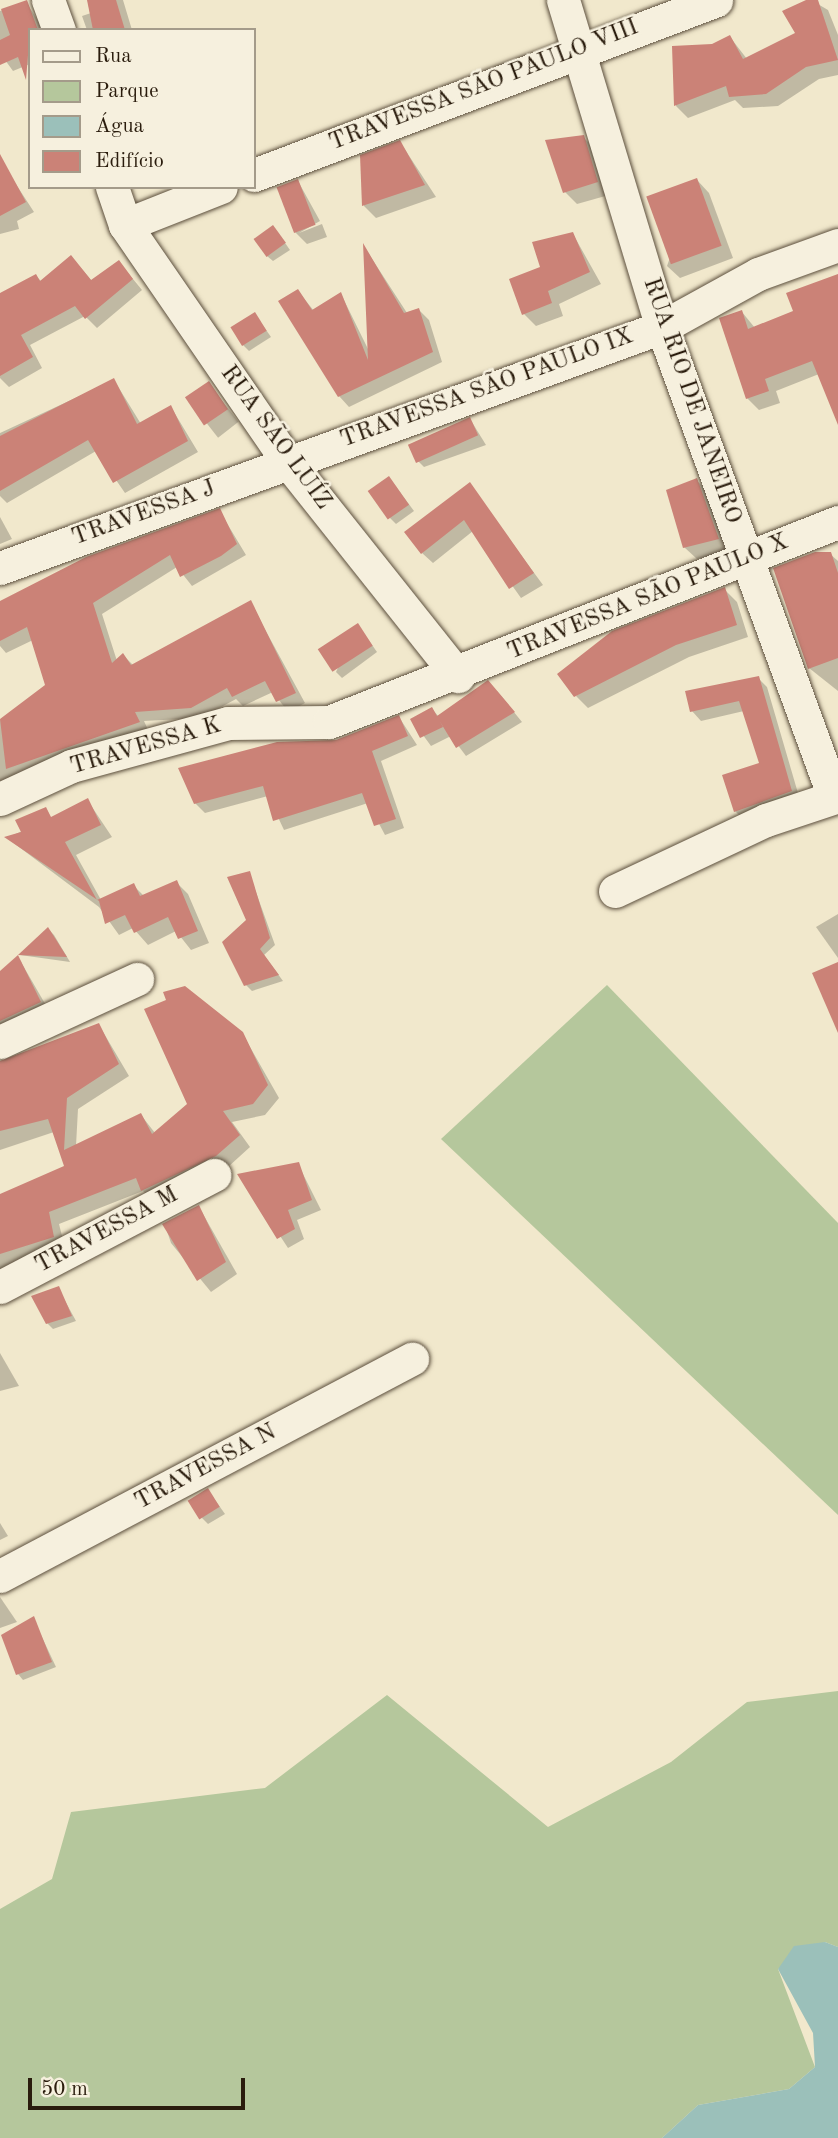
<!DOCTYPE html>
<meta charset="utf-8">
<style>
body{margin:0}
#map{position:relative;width:838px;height:2138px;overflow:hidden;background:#f1e8cc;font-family:"Old Standard TT",serif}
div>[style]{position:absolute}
.green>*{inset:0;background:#b5c79c}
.water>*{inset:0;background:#9bc0ba}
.shadow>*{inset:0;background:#0003;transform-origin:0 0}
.building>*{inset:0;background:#cb8277;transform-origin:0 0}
.roads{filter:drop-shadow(0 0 2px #5c4f3d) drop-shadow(0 0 2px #5c4f3d)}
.minor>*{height:33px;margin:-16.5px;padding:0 16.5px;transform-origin:16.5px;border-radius:16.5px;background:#f6f0de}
span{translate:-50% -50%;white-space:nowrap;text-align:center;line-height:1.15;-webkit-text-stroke:5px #f6f0de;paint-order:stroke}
.street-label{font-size:24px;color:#2a1c0d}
.legend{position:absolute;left:28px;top:28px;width:228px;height:161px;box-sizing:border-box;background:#f6f0de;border:2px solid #a49b8a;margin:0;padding:9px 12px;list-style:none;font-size:21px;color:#2a1c0d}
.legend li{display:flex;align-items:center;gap:14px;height:35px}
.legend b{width:35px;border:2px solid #a49b8a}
.scale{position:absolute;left:28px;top:2078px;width:217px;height:32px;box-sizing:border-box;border:4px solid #2a1c0d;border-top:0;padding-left:9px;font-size:21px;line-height:24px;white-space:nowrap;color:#2a1c0d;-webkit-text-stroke:5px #f6f0de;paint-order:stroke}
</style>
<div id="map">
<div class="green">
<div style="clip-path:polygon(607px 985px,838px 1223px,838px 1515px,441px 1139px)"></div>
<div style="clip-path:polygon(838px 1691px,838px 1947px,825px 1942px,778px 1969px,815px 2067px,789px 2089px,698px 2105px,662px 2138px,0 2138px,0 1909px,52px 1879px,71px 1812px,265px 1788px,387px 1695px,548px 1827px,671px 1762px,747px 1702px)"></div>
</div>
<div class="water">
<div style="clip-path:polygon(825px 1942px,838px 1947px,838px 2138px,662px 2138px,698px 2105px,789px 2089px,815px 2067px,813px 2033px,778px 1969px,794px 1946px)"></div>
</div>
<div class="shadow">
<div style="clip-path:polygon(88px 0,123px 0,132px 30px,87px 30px,82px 16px,91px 13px)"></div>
<div style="clip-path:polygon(811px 0,828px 10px,838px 35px,838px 75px,819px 79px,778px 106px,743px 108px,735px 100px,688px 118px,676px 106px,674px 48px,713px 46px,730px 37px,747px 59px,798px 33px)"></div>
<div style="clip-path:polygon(26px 2px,44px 30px,30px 30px,30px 64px,13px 71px,0 53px,0 11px)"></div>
<div style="clip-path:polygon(583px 137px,596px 150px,609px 195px,577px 204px,565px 192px)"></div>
<div style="clip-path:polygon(400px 142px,436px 197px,376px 218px,364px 206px,362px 157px)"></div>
<div style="clip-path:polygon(8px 172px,34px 212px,17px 221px,19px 229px,0 234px,0 175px)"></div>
<div style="clip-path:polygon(697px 180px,709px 193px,733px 258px,680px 278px,667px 266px)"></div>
<div style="clip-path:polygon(298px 181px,320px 221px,299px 233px,322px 224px,327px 237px,307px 244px,295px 232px)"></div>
<div style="clip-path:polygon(278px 233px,290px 250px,273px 261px,267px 256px)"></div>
<div style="clip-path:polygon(573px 234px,601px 284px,559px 304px,563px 316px,536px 326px,524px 314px,542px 268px)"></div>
<div style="clip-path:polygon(365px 248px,407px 313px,419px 310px,429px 320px,442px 362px,349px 407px,339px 396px,298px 291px,314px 311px,341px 294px,368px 349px)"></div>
<div style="clip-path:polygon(119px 262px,142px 290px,97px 328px,85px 316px,30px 345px,42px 368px,9px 387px,0 378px,0 295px,36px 276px,42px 282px,81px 268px,92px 281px)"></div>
<div style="clip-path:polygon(838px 275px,838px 397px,819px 374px,776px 391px,780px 403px,759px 410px,747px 398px,742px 312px,755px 328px,796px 312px)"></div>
<div style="clip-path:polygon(255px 314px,271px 337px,249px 351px,243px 345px)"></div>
<div style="clip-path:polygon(114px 380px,141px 424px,171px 407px,198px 452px,125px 493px,96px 451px,7px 503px,0 496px,0 433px)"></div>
<div style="left:209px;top:384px;width:48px;height:26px;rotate:52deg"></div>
<div style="clip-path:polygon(470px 419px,486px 445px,424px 467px,414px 457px)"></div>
<div style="clip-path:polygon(696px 480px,709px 492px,730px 551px,697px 559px,684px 547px)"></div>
<div style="clip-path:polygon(394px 484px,414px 511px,396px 524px,390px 518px)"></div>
<div style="clip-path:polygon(469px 484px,543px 585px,521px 598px,473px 531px,433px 563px,422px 553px)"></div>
<div style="clip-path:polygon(219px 510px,246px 555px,192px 586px,177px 567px,102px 614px,117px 661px,123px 655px,134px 666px,250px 602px,305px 703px,288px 712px,273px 692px,243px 706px,236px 699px,201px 718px,144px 721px,149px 732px,0 794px,0 720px,47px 686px,33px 640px,6px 653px,0 646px,0 603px)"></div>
<div style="clip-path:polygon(0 517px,12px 539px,0 544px)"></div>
<div style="clip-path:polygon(830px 554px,838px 561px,838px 691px,809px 668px)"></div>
<div style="clip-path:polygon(724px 589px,737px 602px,748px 637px,689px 657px,588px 708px,576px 696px)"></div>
<div style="clip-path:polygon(358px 625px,377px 652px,342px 678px,336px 672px)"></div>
<div style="clip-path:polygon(758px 678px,767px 687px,800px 800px,744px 820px,735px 811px,761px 764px,744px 711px,701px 721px,692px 711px)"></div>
<div style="clip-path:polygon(497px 691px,522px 722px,466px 756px,451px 736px,431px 746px,412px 720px,432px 709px,439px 717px)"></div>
<div style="clip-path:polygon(399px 717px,417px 745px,381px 761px,404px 828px,385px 835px,368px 803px,284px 830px,268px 796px,205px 813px,195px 803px)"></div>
<div style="clip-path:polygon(88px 801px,112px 837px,76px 855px,101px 900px,133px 885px,144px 896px,176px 882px,188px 894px,209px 943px,191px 950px,176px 931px,148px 945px,133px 928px,119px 935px,99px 907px,7px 838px)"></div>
<div style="clip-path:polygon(249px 873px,275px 945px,264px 955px,283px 981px,252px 991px,246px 985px)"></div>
<div style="clip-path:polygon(838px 914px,838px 958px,816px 927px)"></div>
<div style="clip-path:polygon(48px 929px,54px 935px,70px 962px,20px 955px)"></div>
<div style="clip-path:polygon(18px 957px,51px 1014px,0 1040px,0 973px)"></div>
<div style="clip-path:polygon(99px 1025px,129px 1076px,78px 1109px,76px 1146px,141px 1115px,155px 1133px,189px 1104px,242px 1033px,279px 1098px,265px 1115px,232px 1122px,250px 1147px,228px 1167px,154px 1202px,143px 1191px,59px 1224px,65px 1248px,0 1271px,0 1196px,66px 1167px,54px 1132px,0 1150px,0 1061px)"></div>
<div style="clip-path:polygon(298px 1164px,321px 1210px,297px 1220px,304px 1239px,288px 1248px,240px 1175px)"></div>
<div style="clip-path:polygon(199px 1207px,237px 1274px,211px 1292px,171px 1243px,165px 1225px)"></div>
<div style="clip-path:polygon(58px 1288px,76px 1321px,53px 1329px,47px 1323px)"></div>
<div style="clip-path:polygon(0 1353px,19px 1386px,0 1391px)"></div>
<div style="clip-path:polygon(208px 1490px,225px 1514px,208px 1524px,202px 1518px)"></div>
<div style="clip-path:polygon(0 1523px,8px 1536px,0 1540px)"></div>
<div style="clip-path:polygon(0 1597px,17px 1622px,0 1628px)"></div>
<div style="clip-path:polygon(33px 1618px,56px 1667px,23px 1680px,18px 1674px)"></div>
</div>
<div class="building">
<div style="clip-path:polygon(27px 0,38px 30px,30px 30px,26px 80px,18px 57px,0 65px,0 40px,10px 35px,1px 9px)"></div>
<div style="clip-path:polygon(87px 0,116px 0,125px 30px,93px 30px)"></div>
<div style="clip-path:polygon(806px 0,818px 0,838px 60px,806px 67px,766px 94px,729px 97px,726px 86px,674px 106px,672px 46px,712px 44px,730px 35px,743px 59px,795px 33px,782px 11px)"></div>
<div style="clip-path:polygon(584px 135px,598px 182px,563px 193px,545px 140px)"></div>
<div style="clip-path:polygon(400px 140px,425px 185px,362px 206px,360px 155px)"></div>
<div style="clip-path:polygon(0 154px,26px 202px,0 216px)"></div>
<div style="left:697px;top:178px;width:72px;height:54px;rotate:70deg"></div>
<div style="left:298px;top:179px;width:49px;height:23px;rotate:69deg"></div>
<div style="left:273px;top:225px;width:22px;height:24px;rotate:54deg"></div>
<div style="clip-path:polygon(573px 232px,590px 272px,548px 291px,552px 303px,522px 315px,509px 279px,540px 267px,532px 242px)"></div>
<div style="clip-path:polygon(363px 243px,404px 313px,419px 308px,433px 352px,338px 397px,278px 301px,298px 289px,312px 310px,341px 292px,368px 360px)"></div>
<div style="clip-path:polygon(71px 255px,91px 280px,119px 260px,133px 279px,85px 319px,75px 306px,21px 335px,33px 357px,0 376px,0 293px,36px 274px,40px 281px)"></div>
<div style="clip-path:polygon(838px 274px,838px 425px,812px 361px,765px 379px,769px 391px,746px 399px,719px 318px,742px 310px,748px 329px,793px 311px,786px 293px)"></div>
<div style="left:255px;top:312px;width:22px;height:29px;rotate:58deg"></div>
<div style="clip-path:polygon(114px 378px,137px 424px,171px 405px,188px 441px,113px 483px,88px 440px,0 491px,0 436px)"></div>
<div style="left:209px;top:381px;width:34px;height:29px;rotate:56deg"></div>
<div style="left:470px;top:417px;width:20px;height:68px;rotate:66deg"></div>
<div style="left:389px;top:476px;width:35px;height:26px;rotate:55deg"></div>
<div style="clip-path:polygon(697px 478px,719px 539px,683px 548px,666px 490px)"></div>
<div style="clip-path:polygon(470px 482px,534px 573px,509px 589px,464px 520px,421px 554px,404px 532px)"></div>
<div style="clip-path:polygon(220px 508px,237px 544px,221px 556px,180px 577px,170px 555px,93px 603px,112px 663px,123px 653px,131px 665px,251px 600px,296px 693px,276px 702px,265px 681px,232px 697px,227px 688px,191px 708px,135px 712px,140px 722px,6px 769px,0 719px,45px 685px,27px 627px,0 641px,0 601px,86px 557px)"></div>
<div style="clip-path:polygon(815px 552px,831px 552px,838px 573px,838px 658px,808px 669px,773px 568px)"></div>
<div style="clip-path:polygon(725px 587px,737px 625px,676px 645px,574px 697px,557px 674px,612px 631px)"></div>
<div style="left:358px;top:623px;width:27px;height:48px;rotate:57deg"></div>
<div style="clip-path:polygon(759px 676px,792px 791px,734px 812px,722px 775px,759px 763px,739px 701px,690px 712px,685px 691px)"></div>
<div style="clip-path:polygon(488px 680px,515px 712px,456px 748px,439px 720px,443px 727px,420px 738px,410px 719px,432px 707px,437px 716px)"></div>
<div style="clip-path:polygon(399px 715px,408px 736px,372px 751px,396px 819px,374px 826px,362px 793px,273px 821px,263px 786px,194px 804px,178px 768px,277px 742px,336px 740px)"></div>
<div style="clip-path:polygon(88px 798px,101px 825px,65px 842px,97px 900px,134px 883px,140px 896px,177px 880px,198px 931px,178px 939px,168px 917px,134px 933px,125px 915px,105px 924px,99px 901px,4px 837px,21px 832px,15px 820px,46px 807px,51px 817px)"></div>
<div style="clip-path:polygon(250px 871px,270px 938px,260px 949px,279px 975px,244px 986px,222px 942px,246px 920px,227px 877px)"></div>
<div style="clip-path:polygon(48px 927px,67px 957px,18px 955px)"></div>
<div style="clip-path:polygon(18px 955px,41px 1002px,0 1021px,0 971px)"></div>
<div style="clip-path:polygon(838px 962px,838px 1033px,812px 973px)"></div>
<div style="clip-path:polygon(185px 986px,243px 1032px,268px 1085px,253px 1104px,223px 1111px,240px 1135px,216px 1156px,141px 1191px,136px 1178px,49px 1212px,54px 1237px,0 1254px,0 1194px,64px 1166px,48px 1119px,0 1131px,0 1061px,99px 1023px,119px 1064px,67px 1098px,64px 1150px,141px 1113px,152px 1134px,187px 1104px,144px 1009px,166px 1000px,163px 992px)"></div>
<div style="clip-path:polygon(299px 1162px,312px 1200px,288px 1210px,295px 1229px,277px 1239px,237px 1174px)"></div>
<div style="clip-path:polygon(199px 1205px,226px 1262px,197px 1281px,162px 1224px)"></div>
<div style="clip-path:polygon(59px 1286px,72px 1316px,46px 1324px,31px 1296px)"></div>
<div style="left:208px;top:1488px;width:22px;height:24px;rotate:58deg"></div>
<div style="clip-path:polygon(34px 1616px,52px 1662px,16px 1675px,1px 1635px)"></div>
</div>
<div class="roads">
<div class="minor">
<div style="left:48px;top:0;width:32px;rotate:70deg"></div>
<div style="left:563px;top:0;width:342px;rotate:73.2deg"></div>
<div style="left:662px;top:327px;width:500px;rotate:69.9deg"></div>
<div style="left:254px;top:175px;width:494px;rotate:-20.7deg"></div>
<div style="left:112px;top:187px;width:40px;rotate:71.1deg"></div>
<div style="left:125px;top:225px;width:286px;rotate:55.5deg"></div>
<div style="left:287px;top:461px;width:275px;rotate:51.5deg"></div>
<div style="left:125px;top:225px;width:103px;rotate:-21.6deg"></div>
<div style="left:0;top:568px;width:705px;rotate:-20deg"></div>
<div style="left:662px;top:327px;width:110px;rotate:-28.9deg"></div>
<div style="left:758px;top:274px;width:85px;rotate:-19.9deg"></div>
<div style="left:0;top:799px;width:78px;rotate:-24.9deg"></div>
<div style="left:71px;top:766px;width:163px;rotate:-15.3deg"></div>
<div style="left:228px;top:723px;width:101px;rotate:-0.6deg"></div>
<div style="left:329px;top:722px;width:547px;rotate:-21.45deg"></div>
<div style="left:615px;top:891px;width:167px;rotate:-25.2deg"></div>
<div style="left:766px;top:820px;width:76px;rotate:-18.4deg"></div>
<div style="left:0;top:1042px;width:151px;rotate:-24.7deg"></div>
<div style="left:0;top:1287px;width:242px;rotate:-27.6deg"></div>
<div style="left:0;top:1576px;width:466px;rotate:-27.8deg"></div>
</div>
</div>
<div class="street-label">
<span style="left:484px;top:86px;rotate:-21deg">TRAVESSA SÃO PAULO VIII</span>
<span style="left:487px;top:389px;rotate:-20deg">TRAVESSA SÃO PAULO IX</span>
<span style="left:691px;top:401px;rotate:71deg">RUA RIO DE JANEIRO</span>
<span style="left:275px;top:438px;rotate:54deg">RUA SÃO LUÍZ</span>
<span style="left:144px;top:514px;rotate:-20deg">TRAVESSA J</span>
<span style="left:648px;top:598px;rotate:-22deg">TRAVESSA SÃO PAULO X</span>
<span style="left:146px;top:747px;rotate:-16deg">TRAVESSA K</span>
<span style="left:107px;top:1231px;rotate:-28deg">TRAVESSA M</span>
<span style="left:206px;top:1468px;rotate:-28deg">TRAVESSA N</span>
</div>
<ul class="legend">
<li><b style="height:9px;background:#f6f0de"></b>Rua</li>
<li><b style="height:19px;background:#b5c79c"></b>Parque</li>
<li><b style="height:19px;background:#9bc0ba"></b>Água</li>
<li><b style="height:19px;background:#cb8277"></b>Edifício</li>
</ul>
<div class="scale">50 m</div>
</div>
